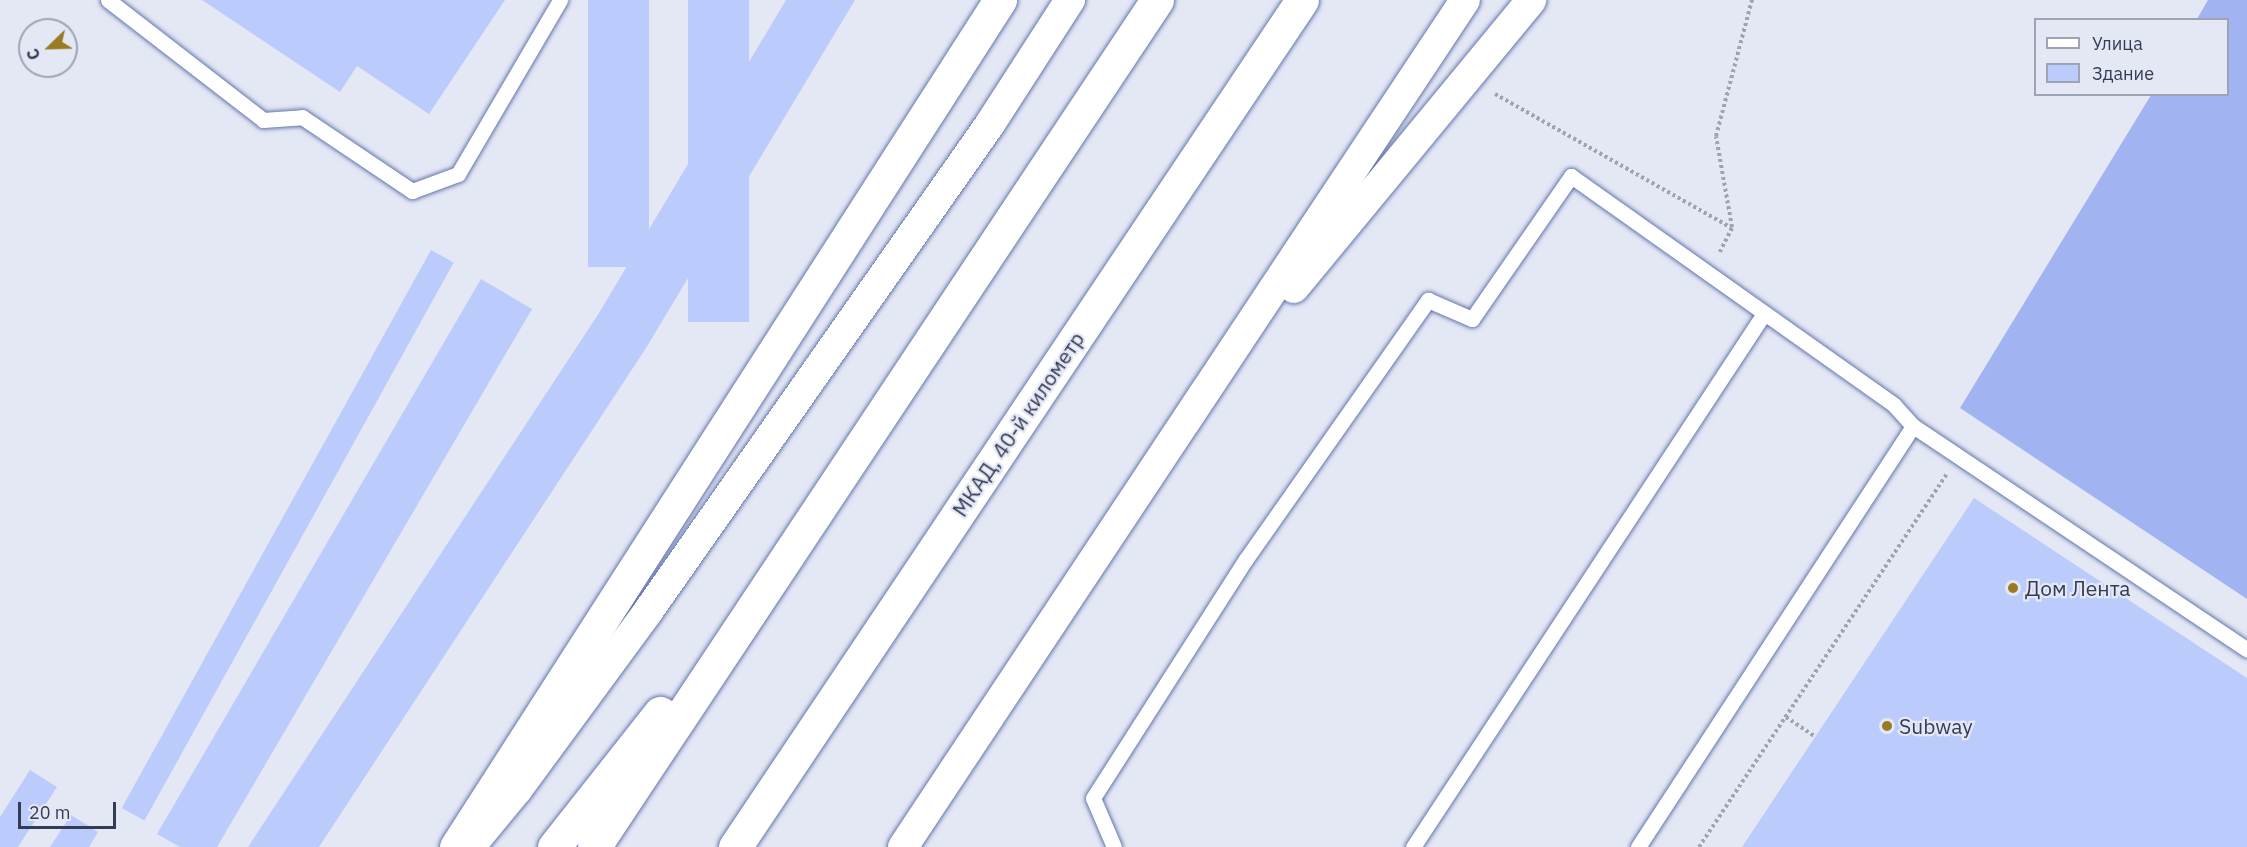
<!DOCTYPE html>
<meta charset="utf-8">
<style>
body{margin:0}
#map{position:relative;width:2247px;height:847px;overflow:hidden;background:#e4e8f5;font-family:"IBM Plex Sans",sans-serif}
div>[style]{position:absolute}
.forest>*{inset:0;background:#a1b4f1}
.building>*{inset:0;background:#bbcbfb;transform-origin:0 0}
.path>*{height:4px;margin-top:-2px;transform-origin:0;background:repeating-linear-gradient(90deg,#9da2b4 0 3px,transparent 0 6px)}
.roads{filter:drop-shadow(0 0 2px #6576ad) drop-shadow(0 0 2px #6576ad)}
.lane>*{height:15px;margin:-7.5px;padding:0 7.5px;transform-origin:7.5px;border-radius:7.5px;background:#fff}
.street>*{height:30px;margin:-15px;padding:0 15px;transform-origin:15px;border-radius:15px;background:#fff}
.primary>*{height:33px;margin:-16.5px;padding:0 16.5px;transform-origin:16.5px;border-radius:16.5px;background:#fff}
.highway>*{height:33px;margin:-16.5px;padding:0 16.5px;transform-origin:16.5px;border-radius:16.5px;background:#fff}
.dots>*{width:16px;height:16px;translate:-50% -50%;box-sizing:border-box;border:3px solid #e4e8f5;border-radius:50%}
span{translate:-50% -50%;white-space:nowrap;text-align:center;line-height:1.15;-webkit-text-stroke:4.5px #e4e8f5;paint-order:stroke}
.street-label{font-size:21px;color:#343b54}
.poi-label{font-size:21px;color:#343b54}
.left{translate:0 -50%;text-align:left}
.legend{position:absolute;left:2034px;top:18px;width:195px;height:78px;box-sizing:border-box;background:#e4e8f5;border:2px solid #9ea3b5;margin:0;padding:8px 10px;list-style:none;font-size:18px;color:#343b54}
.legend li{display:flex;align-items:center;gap:12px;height:30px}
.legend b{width:30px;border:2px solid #9ea3b5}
.north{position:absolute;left:18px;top:18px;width:60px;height:60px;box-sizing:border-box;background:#e4e8f5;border:2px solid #9ea3b5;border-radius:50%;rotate:247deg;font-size:16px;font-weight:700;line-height:24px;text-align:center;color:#343b54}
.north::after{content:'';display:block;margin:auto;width:21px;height:27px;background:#987c24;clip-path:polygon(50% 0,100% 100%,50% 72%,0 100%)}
.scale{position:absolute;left:18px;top:802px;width:98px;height:27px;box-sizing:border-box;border:3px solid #343b54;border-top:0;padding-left:8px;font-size:18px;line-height:21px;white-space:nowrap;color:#343b54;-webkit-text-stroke:4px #e4e8f5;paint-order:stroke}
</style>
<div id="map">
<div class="forest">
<div style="clip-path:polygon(2208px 0,2247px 0,2247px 599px,1960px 408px,2151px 95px,2228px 94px,2228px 20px,2197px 19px)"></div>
</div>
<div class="building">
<div style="clip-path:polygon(202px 0,505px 0,429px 114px,357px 66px,340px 92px)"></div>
<div style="left:588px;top:0;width:61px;height:267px"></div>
<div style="left:688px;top:0;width:61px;height:322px"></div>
<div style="clip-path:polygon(786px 0,855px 0,646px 348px,319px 847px,248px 847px,599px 313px)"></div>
<div style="left:431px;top:250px;width:26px;height:638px;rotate:29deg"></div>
<div style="clip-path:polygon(481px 279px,532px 309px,217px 847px,180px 847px,157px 834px)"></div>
<div style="clip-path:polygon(1974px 498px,2247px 678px,2247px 847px,1742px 847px)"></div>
<div style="clip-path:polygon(30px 770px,57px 787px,18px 847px,0 847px,0 817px)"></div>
<div style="clip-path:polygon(71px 815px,98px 832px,89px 847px,50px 847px)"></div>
</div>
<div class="path">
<div style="left:1495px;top:94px;width:272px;rotate:29.5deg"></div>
<div style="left:1732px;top:228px;width:28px;rotate:117deg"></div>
<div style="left:1732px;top:227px;width:92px;rotate:-100deg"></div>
<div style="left:1716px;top:136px;width:141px;rotate:-75.2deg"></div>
<div style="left:1786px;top:717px;width:36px;rotate:34deg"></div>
<div style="left:1699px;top:847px;width:447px;rotate:-56.4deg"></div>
</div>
<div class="roads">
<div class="lane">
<div style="left:108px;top:0;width:196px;rotate:37.7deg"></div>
<div style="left:263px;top:120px;width:39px;rotate:-4deg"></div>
<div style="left:302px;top:117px;width:133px;rotate:33.9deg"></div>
<div style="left:412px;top:191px;width:49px;rotate:-20.3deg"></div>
<div style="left:458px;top:174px;width:202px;rotate:-59.6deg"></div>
<div style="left:1913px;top:426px;width:402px;rotate:33.8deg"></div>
<div style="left:1114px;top:847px;width:53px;rotate:-113.2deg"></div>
<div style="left:1093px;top:798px;width:284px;rotate:-57.4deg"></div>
<div style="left:1246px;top:559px;width:317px;rotate:-54.9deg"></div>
<div style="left:1428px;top:300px;width:48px;rotate:23.4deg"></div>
<div style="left:1472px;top:319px;width:174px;rotate:-55.3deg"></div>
<div style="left:1571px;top:176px;width:396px;rotate:35.3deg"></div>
<div style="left:1894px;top:405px;width:28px;rotate:48deg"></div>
<div style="left:1913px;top:426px;width:503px;rotate:123.15deg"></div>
<div style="left:1413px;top:847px;width:637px;rotate:-56.66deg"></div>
</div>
<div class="street">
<div style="left:1294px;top:288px;width:373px;rotate:-50.5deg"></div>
<div style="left:470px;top:847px;width:74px;rotate:-50.5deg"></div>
<div style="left:517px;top:790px;width:223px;rotate:-53.7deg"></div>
<div style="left:649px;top:610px;width:594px;rotate:-54.94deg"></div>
<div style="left:990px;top:124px;width:148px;rotate:-57.2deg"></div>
<div style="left:903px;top:847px;width:1016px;rotate:-56.43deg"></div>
</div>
<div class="primary">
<div style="left:456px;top:847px;width:1007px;rotate:-57.29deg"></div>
</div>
<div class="highway">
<div style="left:554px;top:847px;width:171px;rotate:-51.7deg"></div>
<div style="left:594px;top:847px;width:1017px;rotate:-56.39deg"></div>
<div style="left:735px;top:847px;width:1019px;rotate:-56.2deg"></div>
</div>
</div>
<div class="dots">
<div style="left:2013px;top:588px;background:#987c24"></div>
<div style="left:1887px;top:726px;background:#987c24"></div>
</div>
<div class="street-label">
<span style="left:1018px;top:424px;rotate:-56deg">МКАД, 40-й километр</span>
</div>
<div class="poi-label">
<span class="left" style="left:2025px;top:588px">Дом Лента</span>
<span class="left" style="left:1899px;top:726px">Subway</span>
</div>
<ul class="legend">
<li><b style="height:8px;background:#fff"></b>Улица</li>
<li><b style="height:16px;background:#bbcbfb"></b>Здание</li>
</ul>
<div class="north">С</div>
<div class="scale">20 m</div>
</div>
